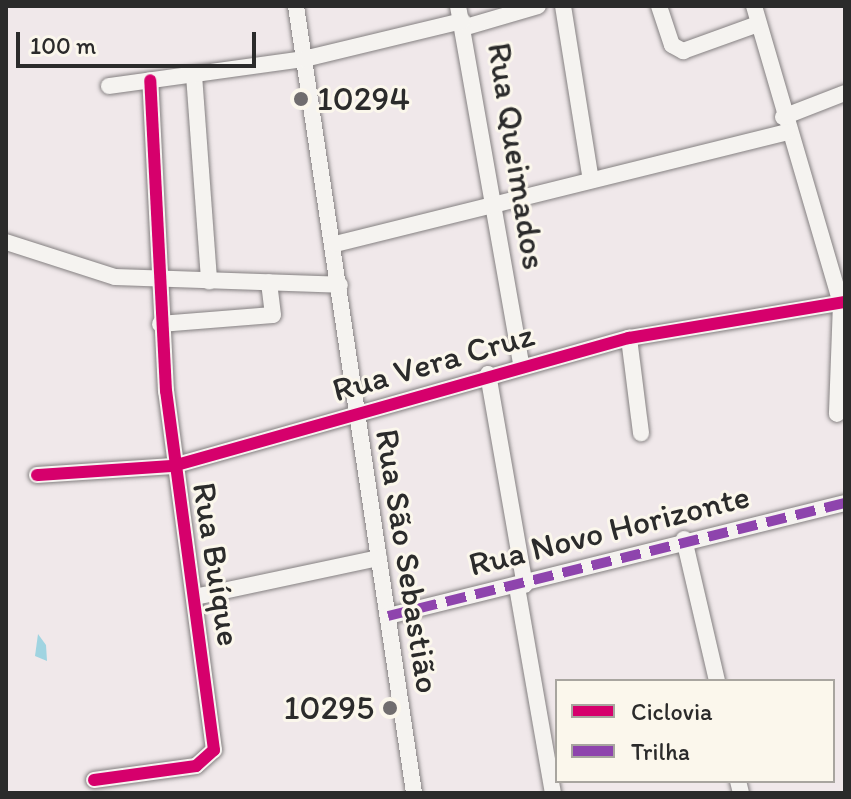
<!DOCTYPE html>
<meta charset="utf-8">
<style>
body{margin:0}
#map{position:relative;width:851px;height:799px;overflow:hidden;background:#f0e8ea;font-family:Itim,sans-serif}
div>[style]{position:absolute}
.water>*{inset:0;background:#a0d4e1}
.roads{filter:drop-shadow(0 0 2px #848081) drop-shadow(0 0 2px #848081)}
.minor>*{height:16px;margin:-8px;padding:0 8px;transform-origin:8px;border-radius:8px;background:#f5f3f0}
.quiet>*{height:10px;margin-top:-5px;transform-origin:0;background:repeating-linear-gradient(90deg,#8e44ad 0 20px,transparent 0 30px)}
.cycleway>*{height:12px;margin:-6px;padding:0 6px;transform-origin:6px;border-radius:6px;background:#d6006c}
.dots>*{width:22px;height:22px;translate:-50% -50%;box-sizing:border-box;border:4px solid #fbf7ec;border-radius:50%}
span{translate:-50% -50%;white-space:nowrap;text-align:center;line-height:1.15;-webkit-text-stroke:6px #fbf7ec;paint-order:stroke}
.poi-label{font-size:34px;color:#2b2b2b}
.left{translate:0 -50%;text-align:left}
.right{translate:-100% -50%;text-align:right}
.street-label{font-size:34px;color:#2b2b2b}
.frame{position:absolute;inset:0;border:8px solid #2b2b2b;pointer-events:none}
.legend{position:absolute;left:555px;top:679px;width:280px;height:104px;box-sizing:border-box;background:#fbf7ec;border:2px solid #a8a59f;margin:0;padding:10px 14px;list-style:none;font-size:24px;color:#2b2b2b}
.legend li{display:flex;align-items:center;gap:16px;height:40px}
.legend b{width:40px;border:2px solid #a8a59f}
.scale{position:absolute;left:16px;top:32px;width:240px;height:36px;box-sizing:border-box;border:4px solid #2b2b2b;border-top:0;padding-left:10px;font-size:24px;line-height:28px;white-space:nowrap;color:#2b2b2b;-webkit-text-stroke:6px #fbf7ec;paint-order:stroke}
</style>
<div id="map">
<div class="water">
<div style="clip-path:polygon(38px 634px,46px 645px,47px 661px,35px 656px)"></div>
</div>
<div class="roads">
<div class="minor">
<div style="left:296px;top:6px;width:796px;rotate:81.47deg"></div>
<div style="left:458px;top:6px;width:364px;rotate:80deg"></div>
<div style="left:563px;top:6px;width:176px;rotate:80.9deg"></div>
<div style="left:659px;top:6px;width:41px;rotate:71.6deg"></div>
<div style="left:672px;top:45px;width:13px;rotate:29deg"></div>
<div style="left:683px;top:51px;width:80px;rotate:-19.8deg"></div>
<div style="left:754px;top:6px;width:309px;rotate:73.7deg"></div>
<div style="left:841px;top:303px;width:111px;rotate:92.1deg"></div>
<div style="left:466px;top:27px;width:75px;rotate:-16.3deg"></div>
<div style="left:194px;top:75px;width:207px;rotate:85.8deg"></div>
<div style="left:109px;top:86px;width:197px;rotate:-7.9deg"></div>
<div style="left:304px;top:59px;width:163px;rotate:-13.5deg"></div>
<div style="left:783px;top:117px;width:66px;rotate:-21.2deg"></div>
<div style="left:6px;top:242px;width:114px;rotate:17.8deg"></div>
<div style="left:115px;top:277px;width:225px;rotate:2deg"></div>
<div style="left:335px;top:244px;width:465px;rotate:-13.9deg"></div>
<div style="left:160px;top:324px;width:113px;rotate:-4.6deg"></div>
<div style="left:273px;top:315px;width:33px;rotate:-97deg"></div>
<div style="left:629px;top:338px;width:96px;rotate:82.8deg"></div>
<div style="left:488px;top:374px;width:214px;rotate:80.1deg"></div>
<div style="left:37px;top:475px;width:136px;rotate:-3.8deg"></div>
<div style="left:173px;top:466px;width:474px;rotate:-15.7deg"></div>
<div style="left:629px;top:338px;width:219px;rotate:-9.5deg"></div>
<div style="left:684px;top:539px;width:146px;rotate:76.9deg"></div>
<div style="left:517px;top:587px;width:209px;rotate:80.1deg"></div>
<div style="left:195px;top:597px;width:188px;rotate:-12deg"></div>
<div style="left:388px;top:616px;width:471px;rotate:-13.9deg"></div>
<div style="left:94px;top:780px;width:103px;rotate:-7.8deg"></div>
<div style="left:196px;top:766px;width:24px;rotate:-42deg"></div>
<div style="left:214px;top:750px;width:362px;rotate:-97.6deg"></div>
<div style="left:166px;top:391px;width:311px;rotate:-92.9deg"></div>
<div style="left:738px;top:781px;width:12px;rotate:76deg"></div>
</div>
</div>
<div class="quiet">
<div style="left:388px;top:616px;width:471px;rotate:-13.9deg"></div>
</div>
<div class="cycleway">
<div style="left:37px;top:475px;width:136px;rotate:-3.8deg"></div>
<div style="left:173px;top:466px;width:474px;rotate:-15.7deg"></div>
<div style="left:629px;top:338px;width:219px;rotate:-9.5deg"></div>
<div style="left:94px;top:780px;width:103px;rotate:-7.8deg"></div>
<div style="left:196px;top:766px;width:24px;rotate:-42deg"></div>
<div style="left:214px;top:750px;width:362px;rotate:-97.6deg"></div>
<div style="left:166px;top:391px;width:311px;rotate:-92.9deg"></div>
</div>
<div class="dots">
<div style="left:301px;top:99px;background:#706d6e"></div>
<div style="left:390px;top:708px;background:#706d6e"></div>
</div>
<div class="poi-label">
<span class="left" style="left:317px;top:99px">10294</span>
<span class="right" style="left:374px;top:708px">10295</span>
</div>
<div class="street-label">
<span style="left:517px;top:156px;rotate:81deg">Rua Queimados</span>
<span style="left:433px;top:362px;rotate:-16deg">Rua Vera Cruz</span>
<span style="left:609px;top:530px;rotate:-14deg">Rua Novo Horizonte</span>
<span style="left:408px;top:561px;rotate:81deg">Rua São Sebastião</span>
<span style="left:217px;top:564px;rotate:81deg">Rua Buíque</span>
</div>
<div class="frame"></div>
<ul class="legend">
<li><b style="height:10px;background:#d6006c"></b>Ciclovia</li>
<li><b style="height:10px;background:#8e44ad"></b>Trilha</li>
</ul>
<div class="scale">100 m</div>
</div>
